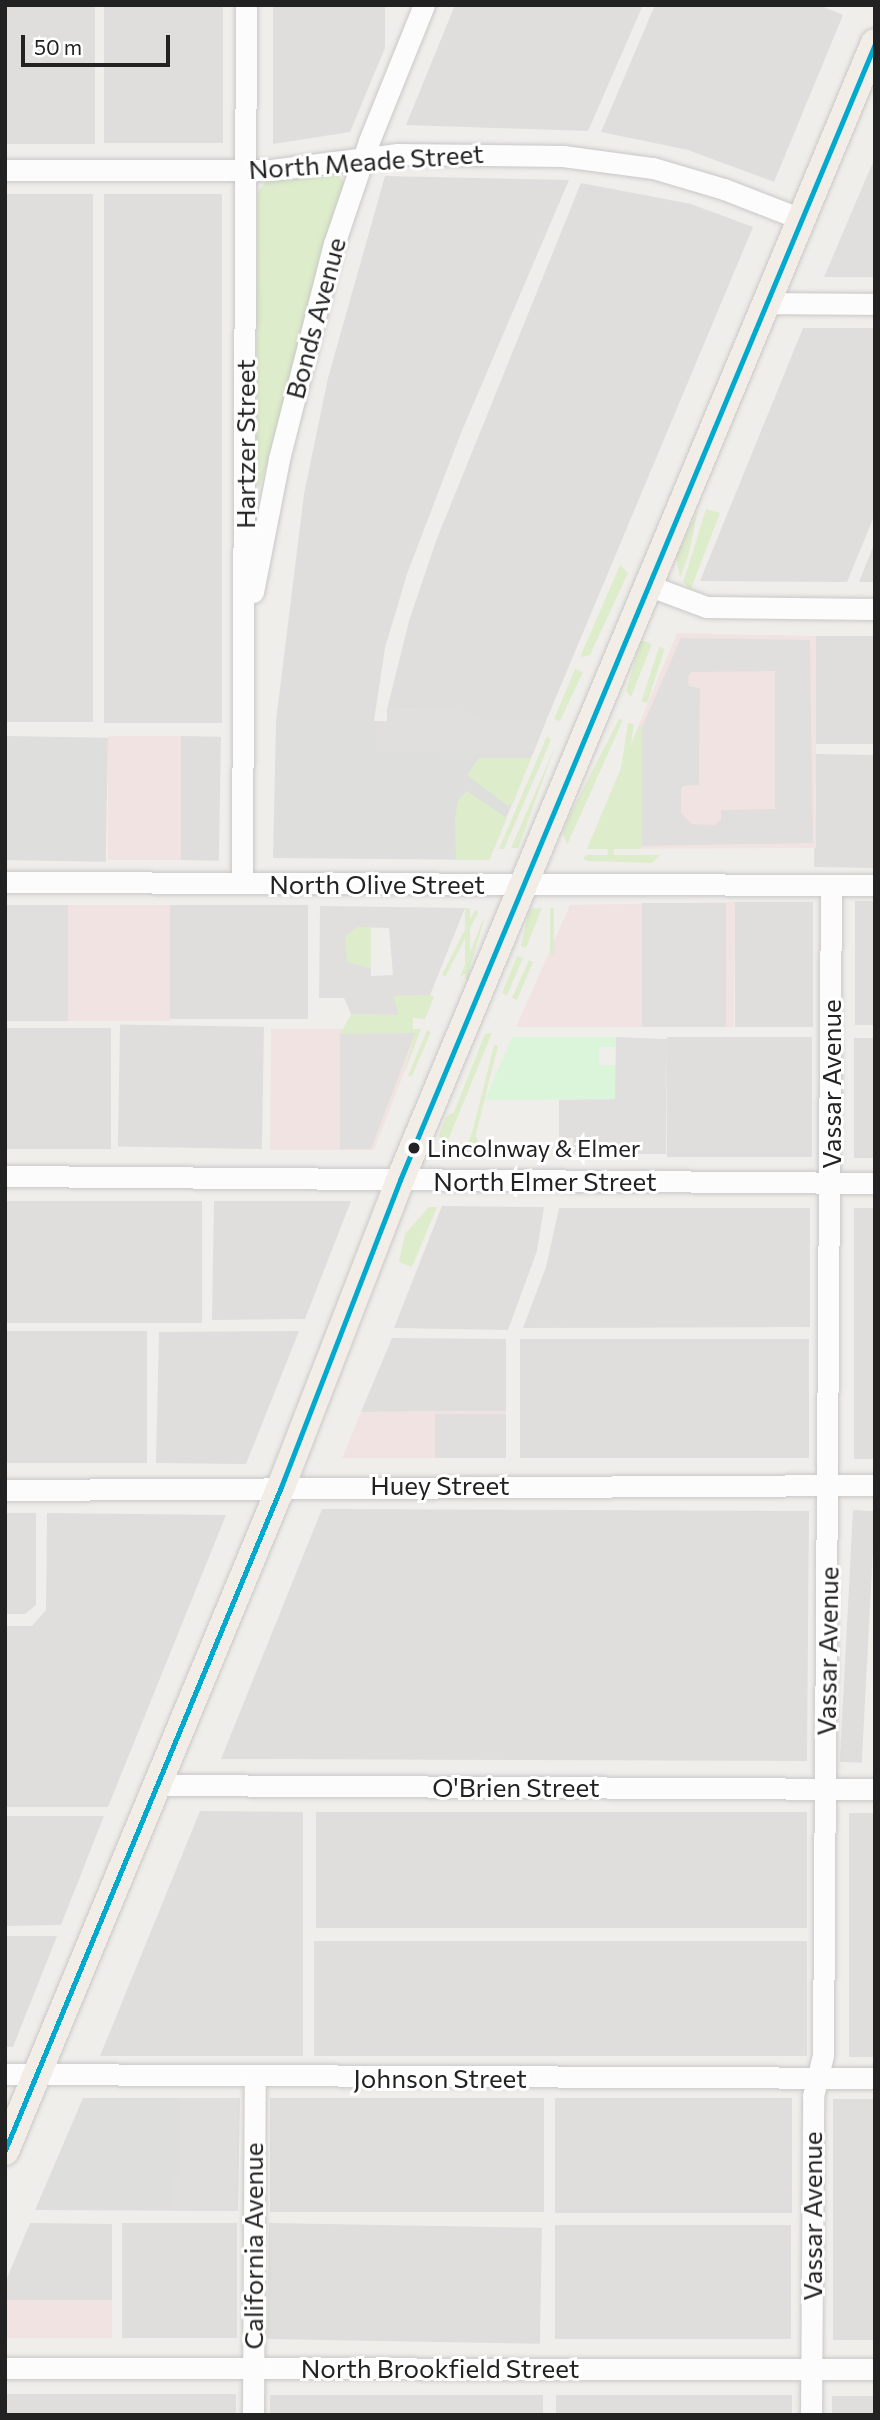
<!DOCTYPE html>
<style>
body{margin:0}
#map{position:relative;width:880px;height:2420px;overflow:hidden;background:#f0eeeb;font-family:Commissioner,sans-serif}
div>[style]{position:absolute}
.residential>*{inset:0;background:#dfdedc;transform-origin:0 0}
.commercial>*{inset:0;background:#f1e3e1;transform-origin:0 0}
.religious>*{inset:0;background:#dededc;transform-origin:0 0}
.grass>*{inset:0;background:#ddeccb;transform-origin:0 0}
.park>*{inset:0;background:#daf5da}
.parking>*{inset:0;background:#e0dfde;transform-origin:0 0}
.roads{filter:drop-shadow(0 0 2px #c9c8c7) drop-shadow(0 0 2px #c9c8c7)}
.minor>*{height:21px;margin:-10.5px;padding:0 10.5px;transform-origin:10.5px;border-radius:10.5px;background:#fdfcfc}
.major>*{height:28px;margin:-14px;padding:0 14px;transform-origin:14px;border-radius:14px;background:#f3ede7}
.bus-1>*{height:5px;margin:-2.5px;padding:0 2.5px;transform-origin:2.5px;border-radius:2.5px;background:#00a9ce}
.dots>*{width:19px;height:19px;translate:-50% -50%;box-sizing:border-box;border:4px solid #fff;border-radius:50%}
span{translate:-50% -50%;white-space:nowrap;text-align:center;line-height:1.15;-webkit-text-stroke:6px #fff;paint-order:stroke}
.bus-label{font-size:24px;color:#222}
.left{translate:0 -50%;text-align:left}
.street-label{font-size:26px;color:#222}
.frame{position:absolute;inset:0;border:7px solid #222;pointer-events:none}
.scale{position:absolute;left:21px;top:35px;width:149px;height:32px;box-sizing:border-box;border:4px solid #222;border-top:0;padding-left:9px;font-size:21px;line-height:24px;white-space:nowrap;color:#222;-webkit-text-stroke:5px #fff;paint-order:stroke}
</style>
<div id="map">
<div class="residential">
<div style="left:5px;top:5px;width:90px;height:139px"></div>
<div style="left:104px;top:5px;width:119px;height:138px"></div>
<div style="clip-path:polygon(273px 5px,385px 5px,385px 48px,350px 132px,273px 144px)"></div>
<div style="clip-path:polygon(455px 5px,643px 5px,588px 131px,406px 125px)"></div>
<div style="clip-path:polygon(655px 5px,819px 5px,843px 15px,774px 182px,688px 150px,601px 132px)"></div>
<div style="clip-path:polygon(385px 176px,569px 180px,461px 433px,407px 574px,385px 648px,374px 721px,276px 721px,304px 494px,328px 378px)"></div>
<div style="clip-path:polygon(581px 183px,691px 204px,753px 227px,546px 721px,486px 722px,452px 708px,387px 709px,409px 621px,436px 541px)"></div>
<div style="left:5px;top:194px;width:88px;height:528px"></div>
<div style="left:104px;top:194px;width:118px;height:529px"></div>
<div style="clip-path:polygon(803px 328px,875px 328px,875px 514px,847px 582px,700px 581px)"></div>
<div style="clip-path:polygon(875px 542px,875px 582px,859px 582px)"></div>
<div style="left:816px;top:636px;width:59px;height:108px"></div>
<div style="left:181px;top:736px;width:40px;height:124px;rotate:1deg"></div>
<div style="left:816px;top:754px;width:59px;height:113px;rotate:1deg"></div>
<div style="left:855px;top:901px;width:20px;height:124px"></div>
<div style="left:735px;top:902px;width:78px;height:125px"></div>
<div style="left:170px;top:905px;width:138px;height:114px"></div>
<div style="left:264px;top:1027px;width:122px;height:144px;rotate:91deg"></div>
<div style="left:111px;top:1028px;width:121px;height:106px;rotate:90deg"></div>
<div style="left:812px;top:1037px;width:120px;height:145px;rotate:90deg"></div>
<div style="left:854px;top:1038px;width:21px;height:120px"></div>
<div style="left:5px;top:1201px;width:197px;height:122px"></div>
<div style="clip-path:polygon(214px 1201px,351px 1201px,305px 1319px,212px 1320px)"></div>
<div style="clip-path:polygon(442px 1206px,544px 1207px,537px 1251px,508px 1330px,394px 1328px)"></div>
<div style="clip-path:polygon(559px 1208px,810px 1208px,810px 1327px,523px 1328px,546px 1267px)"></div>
<div style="left:854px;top:1208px;width:21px;height:251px"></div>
<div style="left:147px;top:1331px;width:132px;height:142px;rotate:90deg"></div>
<div style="clip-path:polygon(299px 1331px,246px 1464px,156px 1463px,159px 1332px)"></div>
<div style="clip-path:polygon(392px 1338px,506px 1339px,506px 1411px,361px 1412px)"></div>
<div style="left:520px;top:1339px;width:289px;height:119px"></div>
<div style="clip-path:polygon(322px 1509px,809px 1511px,807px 1761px,221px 1759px)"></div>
<div style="left:853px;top:1510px;width:22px;height:252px;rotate:3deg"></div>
<div style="clip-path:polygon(5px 1513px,36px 1513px,36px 1605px,25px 1614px,5px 1614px)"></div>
<div style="clip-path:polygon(47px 1513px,226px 1515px,108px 1807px,5px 1807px,5px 1626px,32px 1626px,46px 1610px)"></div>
<div style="clip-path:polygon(200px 1811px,303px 1812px,303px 2056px,100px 2056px)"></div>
<div style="left:316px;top:1812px;width:491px;height:116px"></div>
<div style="left:849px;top:1813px;width:26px;height:244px"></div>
<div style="clip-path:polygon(5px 1816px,104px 1816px,61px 1925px,5px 1926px)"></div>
<div style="clip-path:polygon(5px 1936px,57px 1936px,13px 2047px,5px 2047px)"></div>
<div style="left:314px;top:1941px;width:493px;height:115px"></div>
<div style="left:270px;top:2098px;width:274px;height:114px"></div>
<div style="left:792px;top:2098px;width:115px;height:237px;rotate:90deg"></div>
<div style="left:833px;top:2099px;width:42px;height:241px"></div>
<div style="clip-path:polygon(30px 2223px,112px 2224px,112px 2300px,5px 2300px,5px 2283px)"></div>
<div style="left:237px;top:2223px;width:115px;height:115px;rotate:90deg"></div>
<div style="left:269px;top:2223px;width:273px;height:116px;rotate:1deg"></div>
<div style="left:555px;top:2225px;width:236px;height:114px"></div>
<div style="left:5px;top:2394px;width:231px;height:21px"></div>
<div style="left:270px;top:2395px;width:273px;height:20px"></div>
<div style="left:556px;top:2395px;width:236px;height:20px"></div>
<div style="left:832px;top:2396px;width:43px;height:19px"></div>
</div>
<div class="commercial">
<div style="clip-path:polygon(677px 633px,816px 636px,816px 848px,587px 849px)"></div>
<div style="left:181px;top:736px;width:124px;height:73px;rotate:90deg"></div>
<div style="clip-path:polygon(735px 902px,734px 1027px,516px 1027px,570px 905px)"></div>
<div style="left:5px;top:905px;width:165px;height:116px"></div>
<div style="clip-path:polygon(271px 1029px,421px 1029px,374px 1150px,270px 1150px)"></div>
<div style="clip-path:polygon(506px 1411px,505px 1458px,342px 1458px,361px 1412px)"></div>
<div style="left:5px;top:2300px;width:107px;height:38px"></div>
</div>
<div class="religious">
<div style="clip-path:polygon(452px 708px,486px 722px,546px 721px,489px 860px,273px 858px,276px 721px,387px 721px,387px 709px)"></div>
<div style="left:5px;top:736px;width:103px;height:124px;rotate:1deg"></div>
<div style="clip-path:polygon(83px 2098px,240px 2098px,238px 2211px,35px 2210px)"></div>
</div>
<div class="grass">
<div style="clip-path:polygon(334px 171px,345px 183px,260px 488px,256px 482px,257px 193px,267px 180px)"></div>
<div style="clip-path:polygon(706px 509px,720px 513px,691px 589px,683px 583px)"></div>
<div style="clip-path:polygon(698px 510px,689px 553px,680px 578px,676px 556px)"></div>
<div style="clip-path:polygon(620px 565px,628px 573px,590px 655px,580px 657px)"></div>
<div style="clip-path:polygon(641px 640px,652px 644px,631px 697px,626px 691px)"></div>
<div style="left:659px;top:647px;width:6px;height:57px;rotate:18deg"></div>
<div style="clip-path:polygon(575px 669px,583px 672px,560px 721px,554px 719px)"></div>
<div style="clip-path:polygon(619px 719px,623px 720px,567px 845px,563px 834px,566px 822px)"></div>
<div style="left:628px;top:723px;width:6px;height:137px;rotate:9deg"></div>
<div style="clip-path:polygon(639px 726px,642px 727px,642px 849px,587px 849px)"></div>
<div style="clip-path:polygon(547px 736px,551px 740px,504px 849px,499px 849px)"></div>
<div style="clip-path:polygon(555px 747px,518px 848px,511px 848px)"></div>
<div style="clip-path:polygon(479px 758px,531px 758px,513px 803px,508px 806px,467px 775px)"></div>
<div style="clip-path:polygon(467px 791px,507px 818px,489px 860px,456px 860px,455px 820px,458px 800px)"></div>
<div style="clip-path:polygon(586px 855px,660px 855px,652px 863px,588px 861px,583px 859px)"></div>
<div style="left:465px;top:908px;width:5px;height:71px"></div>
<div style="clip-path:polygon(542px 908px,526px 948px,521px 946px,529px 909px)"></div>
<div style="left:550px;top:908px;width:4px;height:47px"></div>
<div style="left:475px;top:910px;width:4px;height:73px;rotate:27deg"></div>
<div style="clip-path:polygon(484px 920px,469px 970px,460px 977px,482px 922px)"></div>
<div style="clip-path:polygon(356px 927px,371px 927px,371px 968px,347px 962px,343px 950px,345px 937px)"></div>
<div style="clip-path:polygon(517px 956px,523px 958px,507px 995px,502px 993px)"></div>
<div style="clip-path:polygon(529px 960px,533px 962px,517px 1000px,512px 998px)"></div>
<div style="clip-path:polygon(430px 995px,434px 997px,425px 1019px,413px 1018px,413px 1029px,421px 1029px,404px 1074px,415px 1033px,340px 1034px,351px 1014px,399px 1015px,392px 996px)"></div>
<div style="clip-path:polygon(427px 1030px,431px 1032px,412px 1076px,408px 1076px)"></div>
<div style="clip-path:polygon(492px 1033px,444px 1150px,441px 1150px,439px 1135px,446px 1117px,454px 1112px,485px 1034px)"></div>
<div style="left:494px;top:1045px;width:4px;height:113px;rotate:14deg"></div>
<div style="clip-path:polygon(473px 1131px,485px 1155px,463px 1154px)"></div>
<div style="clip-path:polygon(429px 1207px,437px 1207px,412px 1267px,399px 1262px,405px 1234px)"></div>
</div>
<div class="park">
<div style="clip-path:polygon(512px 1037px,616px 1037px,616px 1047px,599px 1047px,599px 1065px,616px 1065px,615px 1099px,485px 1100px)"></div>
</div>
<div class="parking">
<div style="clip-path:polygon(875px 158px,875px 277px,824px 277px,870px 169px)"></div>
<div style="clip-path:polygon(evenodd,681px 638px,810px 640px,813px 843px,642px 846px,642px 727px,681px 638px,775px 671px,775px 809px,721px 810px,721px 820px,715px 825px,691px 824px,681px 813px,681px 791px,683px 786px,699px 785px,700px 688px,689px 686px,688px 677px,691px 672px,775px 671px)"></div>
<div style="clip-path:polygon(452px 708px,486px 722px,546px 721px,533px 754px,376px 752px,376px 721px,387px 721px,387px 709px)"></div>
<div style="left:726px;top:903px;width:124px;height:84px;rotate:90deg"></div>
<div style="left:5px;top:905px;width:63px;height:116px"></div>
<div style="clip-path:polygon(evenodd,320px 906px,465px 908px,430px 995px,393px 996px,399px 1015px,351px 1014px,344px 998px,319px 998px,320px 906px,357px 927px,389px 928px,393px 975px,371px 976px,371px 968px,347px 962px,345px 937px,357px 927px)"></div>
<div style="clip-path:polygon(415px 1033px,371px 1149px,340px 1149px,340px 1034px)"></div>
<div style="clip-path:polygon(616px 1037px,667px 1039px,666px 1154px,573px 1154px,573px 1138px,559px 1138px,559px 1100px,615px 1099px)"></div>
<div style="left:435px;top:1414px;width:71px;height:44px"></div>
<div style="clip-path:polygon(180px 2099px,238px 2099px,236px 2208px,170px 2209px,171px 2175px,180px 2175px)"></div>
</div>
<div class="roads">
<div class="minor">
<div style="left:5px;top:170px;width:266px"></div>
<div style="left:271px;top:170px;width:128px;rotate:-7.2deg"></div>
<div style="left:398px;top:154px;width:165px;rotate:0.7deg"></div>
<div style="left:563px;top:156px;width:91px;rotate:7.6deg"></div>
<div style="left:653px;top:168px;width:74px;rotate:16.5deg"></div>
<div style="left:724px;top:189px;width:83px;rotate:21.3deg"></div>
<div style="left:767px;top:303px;width:108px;rotate:0.5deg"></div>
<div style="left:647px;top:585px;width:63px;rotate:20.4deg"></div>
<div style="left:706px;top:607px;width:169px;rotate:0.7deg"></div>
<div style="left:253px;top:592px;width:136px;rotate:-78.9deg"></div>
<div style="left:279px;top:459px;width:222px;rotate:-75.7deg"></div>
<div style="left:334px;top:244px;width:109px;rotate:-71.2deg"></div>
<div style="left:369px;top:141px;width:147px;rotate:-68deg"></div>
<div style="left:5px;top:882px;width:870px;rotate:0.2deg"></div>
<div style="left:242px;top:883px;width:878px;rotate:-89.74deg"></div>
<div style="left:5px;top:1176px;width:870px;rotate:0.46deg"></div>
<div style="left:5px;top:1490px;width:870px;rotate:-0.33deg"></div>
<div style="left:157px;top:1785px;width:718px;rotate:0.32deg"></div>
<div style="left:5px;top:2074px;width:870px;rotate:0.26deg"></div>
<div style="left:5px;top:2368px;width:870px;rotate:0.07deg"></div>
<div style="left:253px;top:2415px;width:338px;rotate:-89.7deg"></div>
<div style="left:811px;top:2415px;width:319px;rotate:-89.6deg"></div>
<div style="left:813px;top:2096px;width:42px;rotate:-76.3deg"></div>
<div style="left:823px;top:2055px;width:1170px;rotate:-89.61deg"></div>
</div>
<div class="major">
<div style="left:5px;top:2151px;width:719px;rotate:-67.43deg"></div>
<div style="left:281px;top:1487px;width:329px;rotate:-68.8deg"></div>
<div style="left:400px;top:1180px;width:1232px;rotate:-67.33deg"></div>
</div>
</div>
<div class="bus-1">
<div style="left:5px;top:2150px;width:718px;rotate:-67.4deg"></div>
<div style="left:281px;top:1487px;width:329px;rotate:-68.8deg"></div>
<div style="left:400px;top:1180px;width:1231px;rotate:-67.31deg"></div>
</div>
<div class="dots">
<div style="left:414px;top:1148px;background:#222"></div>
</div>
<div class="bus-label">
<span class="left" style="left:427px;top:1148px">Lincolnway &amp; Elmer</span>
</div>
<div class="street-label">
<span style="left:366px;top:161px;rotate:-4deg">North Meade Street</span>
<span style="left:315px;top:318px;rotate:-75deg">Bonds Avenue</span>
<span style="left:245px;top:444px;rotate:-90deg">Hartzer Street</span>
<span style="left:377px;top:884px">North Olive Street</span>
<span style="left:831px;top:1084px;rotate:-90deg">Vassar Avenue</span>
<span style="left:545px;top:1181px">North Elmer Street</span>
<span style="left:440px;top:1485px">Huey Street</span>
<span style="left:827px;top:1651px;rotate:-89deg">Vassar Avenue</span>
<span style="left:516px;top:1787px">O'Brien Street</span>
<span style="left:440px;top:2078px">Johnson Street</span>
<span style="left:812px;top:2216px;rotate:-90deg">Vassar Avenue</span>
<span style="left:253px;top:2246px;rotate:-90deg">California Avenue</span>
<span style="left:440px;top:2368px">North Brookfield Street</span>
</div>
<div class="frame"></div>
<div class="scale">50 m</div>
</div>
